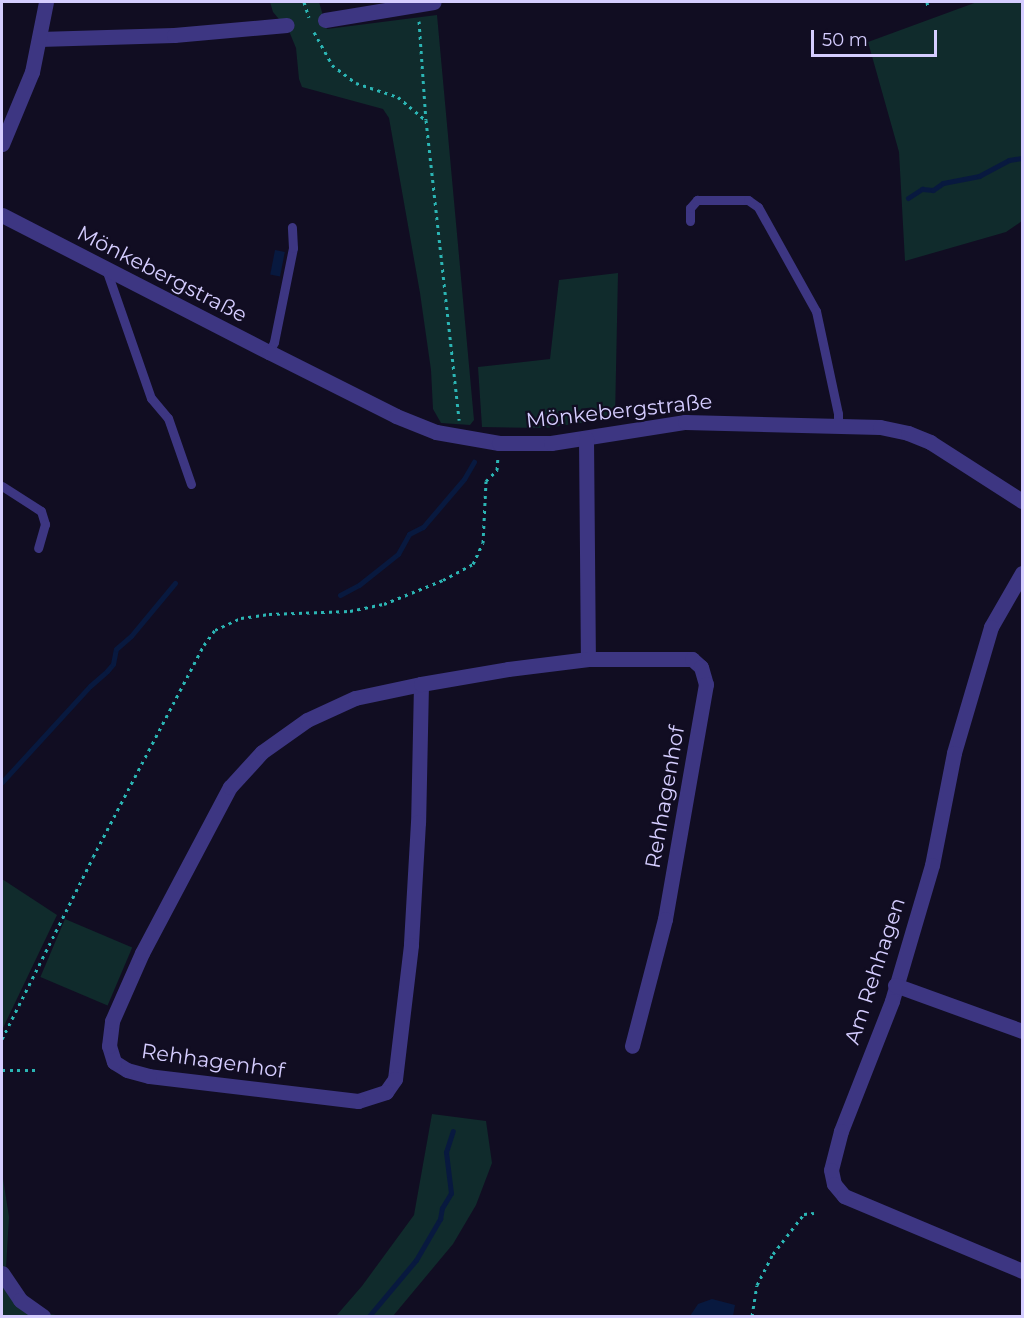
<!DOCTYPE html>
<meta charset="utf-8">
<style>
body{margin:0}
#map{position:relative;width:1024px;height:1318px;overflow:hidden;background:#110d22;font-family:Montserrat,sans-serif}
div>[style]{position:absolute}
.green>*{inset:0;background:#102b2c;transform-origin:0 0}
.water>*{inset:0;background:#08193f;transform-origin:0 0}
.stream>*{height:5px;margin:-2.5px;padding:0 2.5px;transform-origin:2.5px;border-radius:2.5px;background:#08193f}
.path>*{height:3px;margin-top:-1.5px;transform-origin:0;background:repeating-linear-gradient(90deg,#2bb5b4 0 3px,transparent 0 7.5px)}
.service>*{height:9px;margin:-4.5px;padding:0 4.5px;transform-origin:4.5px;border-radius:4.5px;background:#3d3682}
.minor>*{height:15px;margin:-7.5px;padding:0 7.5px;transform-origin:7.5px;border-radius:7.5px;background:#3d3682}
span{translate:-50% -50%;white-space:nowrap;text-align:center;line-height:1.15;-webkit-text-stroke:4.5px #110d22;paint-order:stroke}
.street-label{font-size:21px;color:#d5cdff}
.frame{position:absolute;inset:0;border:3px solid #d5cdff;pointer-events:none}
.scale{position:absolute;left:811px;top:30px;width:126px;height:27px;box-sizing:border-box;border:3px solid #d5cdff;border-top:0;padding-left:8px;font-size:18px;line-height:21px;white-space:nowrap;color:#d5cdff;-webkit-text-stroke:4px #110d22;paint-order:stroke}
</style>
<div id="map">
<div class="green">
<div style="clip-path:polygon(270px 2px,319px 2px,327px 29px,437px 15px,474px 420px,470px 425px,441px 423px,433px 409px,431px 370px,420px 293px,389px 118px,383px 109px,302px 87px,299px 79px,296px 48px,289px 31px,273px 12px)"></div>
<div style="clip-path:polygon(977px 2px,1022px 2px,1022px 221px,1006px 232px,905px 261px,899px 152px,868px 42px)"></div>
<div style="clip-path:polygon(618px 273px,615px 418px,546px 428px,482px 427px,478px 367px,550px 359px,559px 280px)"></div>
<div style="clip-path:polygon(2px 879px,57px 915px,2px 1030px)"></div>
<div style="left:65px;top:919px;width:73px;height:63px;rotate:23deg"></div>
<div style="clip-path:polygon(432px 1114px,486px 1121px,492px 1163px,476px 1205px,453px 1244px,393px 1316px,336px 1316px,362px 1286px,414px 1215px)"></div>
<div style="clip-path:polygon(2px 1172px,9px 1217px,6px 1268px,30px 1303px,46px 1313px,61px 1316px,2px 1316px)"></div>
</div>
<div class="water">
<div style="left:275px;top:250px;width:10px;height:25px;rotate:11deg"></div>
<div style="clip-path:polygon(712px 1299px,735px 1305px,733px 1316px,690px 1316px,698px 1304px)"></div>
</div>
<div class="stream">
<div style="left:908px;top:198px;width:17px;rotate:-33deg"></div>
<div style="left:922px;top:189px;width:11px;rotate:5deg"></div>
<div style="left:933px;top:190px;width:12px;rotate:-35deg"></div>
<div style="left:943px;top:183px;width:37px;rotate:-11deg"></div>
<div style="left:979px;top:176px;width:34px;rotate:-28deg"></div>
<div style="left:1009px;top:160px;width:13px;rotate:-9deg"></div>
<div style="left:340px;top:595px;width:21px;rotate:-28deg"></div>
<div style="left:359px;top:585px;width:50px;rotate:-38.5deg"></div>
<div style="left:398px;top:554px;width:23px;rotate:-61deg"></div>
<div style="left:409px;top:534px;width:16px;rotate:-27deg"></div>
<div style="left:423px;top:527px;width:63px;rotate:-49.5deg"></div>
<div style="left:464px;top:479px;width:20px;rotate:-60deg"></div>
<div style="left:2px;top:782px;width:130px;rotate:-47.5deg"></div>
<div style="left:90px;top:686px;width:23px;rotate:-41deg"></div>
<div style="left:107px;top:671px;width:9px;rotate:-49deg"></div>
<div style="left:113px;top:664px;width:15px;rotate:-79deg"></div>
<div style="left:116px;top:649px;width:20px;rotate:-41deg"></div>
<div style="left:131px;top:636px;width:69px;rotate:-50.3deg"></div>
<div style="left:369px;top:1316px;width:73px;rotate:-50deg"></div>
<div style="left:416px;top:1260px;width:48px;rotate:-59.7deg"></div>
<div style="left:440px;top:1219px;width:11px;rotate:-80deg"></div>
<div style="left:442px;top:1208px;width:17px;rotate:-59deg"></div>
<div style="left:451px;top:1193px;width:41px;rotate:-97deg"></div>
<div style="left:446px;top:1152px;width:22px;rotate:-72deg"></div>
</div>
<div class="path">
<div style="left:304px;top:2px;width:16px;rotate:72deg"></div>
<div style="left:927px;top:2px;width:5px;rotate:79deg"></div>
<div style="left:419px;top:21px;width:99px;rotate:86deg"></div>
<div style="left:426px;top:120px;width:302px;rotate:83.7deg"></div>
<div style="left:314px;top:32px;width:38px;rotate:61deg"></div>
<div style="left:332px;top:65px;width:30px;rotate:37deg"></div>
<div style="left:356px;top:83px;width:44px;rotate:18.4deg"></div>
<div style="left:398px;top:97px;width:34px;rotate:40deg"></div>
<div style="left:2px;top:1039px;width:203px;rotate:-63.4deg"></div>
<div style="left:93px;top:857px;width:239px;rotate:-62.4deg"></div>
<div style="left:204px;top:645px;width:19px;rotate:-54deg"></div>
<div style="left:215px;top:630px;width:29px;rotate:-25deg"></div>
<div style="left:241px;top:618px;width:28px;rotate:-8deg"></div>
<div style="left:269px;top:614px;width:81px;rotate:-2.1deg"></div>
<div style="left:350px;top:611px;width:35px;rotate:-12deg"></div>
<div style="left:384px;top:604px;width:64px;rotate:-22.1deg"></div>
<div style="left:443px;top:580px;width:34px;rotate:-28deg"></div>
<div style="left:473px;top:564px;width:23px;rotate:-65deg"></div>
<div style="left:483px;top:543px;width:62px;rotate:-87.2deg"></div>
<div style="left:486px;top:481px;width:16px;rotate:-45deg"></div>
<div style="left:497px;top:470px;width:13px;rotate:-86deg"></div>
<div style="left:2px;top:1070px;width:38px"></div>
<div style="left:752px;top:1316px;width:31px;rotate:-81deg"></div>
<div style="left:757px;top:1285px;width:35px;rotate:-63deg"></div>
<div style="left:773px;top:1254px;width:51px;rotate:-52.2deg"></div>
<div style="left:804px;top:1214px;width:10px;rotate:-6deg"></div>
</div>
<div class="service">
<div style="left:690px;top:221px;width:13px;rotate:-90deg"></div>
<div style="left:690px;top:208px;width:11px;rotate:-49deg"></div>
<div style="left:697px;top:200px;width:51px"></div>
<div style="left:748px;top:200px;width:12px;rotate:35deg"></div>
<div style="left:758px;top:207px;width:119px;rotate:60.9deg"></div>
<div style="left:816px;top:311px;width:105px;rotate:77.9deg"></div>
<div style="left:838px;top:414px;width:11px;rotate:90deg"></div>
<div style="left:106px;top:269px;width:137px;rotate:70.8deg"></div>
<div style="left:151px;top:398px;width:26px;rotate:50deg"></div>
<div style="left:168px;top:418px;width:70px;rotate:70.8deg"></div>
<div style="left:269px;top:352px;width:11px;rotate:-63deg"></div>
<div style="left:274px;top:342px;width:96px;rotate:-78.6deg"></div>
<div style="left:293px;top:248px;width:21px;rotate:-93deg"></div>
<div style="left:2px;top:486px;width:46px;rotate:32.7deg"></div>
<div style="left:41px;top:511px;width:14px;rotate:73deg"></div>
<div style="left:45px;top:524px;width:25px;rotate:106deg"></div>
</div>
<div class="minor">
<div style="left:325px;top:20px;width:110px;rotate:-9.4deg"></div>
<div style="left:39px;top:39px;width:135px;rotate:-1.7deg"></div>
<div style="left:174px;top:35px;width:113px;rotate:-5.1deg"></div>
<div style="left:2px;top:144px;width:78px;rotate:-67.4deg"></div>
<div style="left:32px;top:72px;width:71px;rotate:-78.7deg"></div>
<div style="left:2px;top:215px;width:300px;rotate:27.2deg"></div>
<div style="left:269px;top:352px;width:142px;rotate:26.7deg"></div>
<div style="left:396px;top:416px;width:43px;rotate:21.8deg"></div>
<div style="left:436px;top:432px;width:64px;rotate:9.9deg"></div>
<div style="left:499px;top:443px;width:52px"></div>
<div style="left:551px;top:443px;width:136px;rotate:-8.9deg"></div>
<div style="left:685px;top:422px;width:195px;rotate:1.5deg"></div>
<div style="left:880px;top:427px;width:29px;rotate:12deg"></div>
<div style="left:908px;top:433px;width:24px;rotate:22deg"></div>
<div style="left:930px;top:442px;width:109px;rotate:32.7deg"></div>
<div style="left:586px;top:438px;width:221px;rotate:89.5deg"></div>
<div style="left:1022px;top:573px;width:62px;rotate:119.9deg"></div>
<div style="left:991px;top:627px;width:131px;rotate:106.4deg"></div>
<div style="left:954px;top:753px;width:114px;rotate:101.1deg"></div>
<div style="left:932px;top:865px;width:142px;rotate:106.4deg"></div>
<div style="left:892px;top:1001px;width:140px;rotate:111.4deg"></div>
<div style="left:841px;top:1131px;width:40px;rotate:104.4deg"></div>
<div style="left:831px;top:1170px;width:14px;rotate:78deg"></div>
<div style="left:834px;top:1184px;width:16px;rotate:50deg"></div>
<div style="left:844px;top:1196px;width:193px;rotate:22.8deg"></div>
<div style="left:421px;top:684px;width:138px;rotate:91.2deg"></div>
<div style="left:418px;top:822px;width:123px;rotate:93.3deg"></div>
<div style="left:411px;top:945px;width:135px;rotate:96.8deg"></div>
<div style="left:395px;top:1079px;width:16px;rotate:125deg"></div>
<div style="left:386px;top:1092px;width:29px;rotate:162deg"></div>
<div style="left:358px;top:1101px;width:210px;rotate:-173.2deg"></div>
<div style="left:149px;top:1076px;width:23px;rotate:-165deg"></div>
<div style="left:127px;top:1070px;width:15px;rotate:-148deg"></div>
<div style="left:114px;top:1062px;width:17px;rotate:-107deg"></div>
<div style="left:109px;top:1046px;width:25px;rotate:-83deg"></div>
<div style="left:112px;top:1021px;width:74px;rotate:-66.2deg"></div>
<div style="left:142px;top:953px;width:188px;rotate:-62.1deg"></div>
<div style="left:230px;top:787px;width:47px;rotate:-47.6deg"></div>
<div style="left:262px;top:752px;width:55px;rotate:-35.4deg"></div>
<div style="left:307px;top:720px;width:53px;rotate:-24.6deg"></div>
<div style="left:355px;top:698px;width:67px;rotate:-12deg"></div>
<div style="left:421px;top:684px;width:88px;rotate:-9.8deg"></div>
<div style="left:508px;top:669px;width:81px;rotate:-7.1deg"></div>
<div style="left:588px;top:659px;width:104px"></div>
<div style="left:692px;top:659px;width:12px;rotate:42deg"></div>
<div style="left:701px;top:667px;width:18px;rotate:74deg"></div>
<div style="left:706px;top:684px;width:239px;rotate:99.9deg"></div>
<div style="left:665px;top:919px;width:131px;rotate:104.6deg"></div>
<div style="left:895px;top:985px;width:135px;rotate:19.9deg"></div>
<div style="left:2px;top:1273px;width:32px;rotate:56deg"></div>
<div style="left:20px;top:1300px;width:28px;rotate:35deg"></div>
</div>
<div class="street-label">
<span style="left:162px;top:274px;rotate:27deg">Mönkebergstraße</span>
<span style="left:619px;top:411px;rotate:-6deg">Mönkebergstraße</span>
<span style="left:665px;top:797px;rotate:-80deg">Rehhagenhof</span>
<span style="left:875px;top:971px;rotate:-72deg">Am Rehhagen</span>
<span style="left:213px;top:1061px;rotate:8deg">Rehhagenhof</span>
</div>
<div class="frame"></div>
<div class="scale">50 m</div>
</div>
